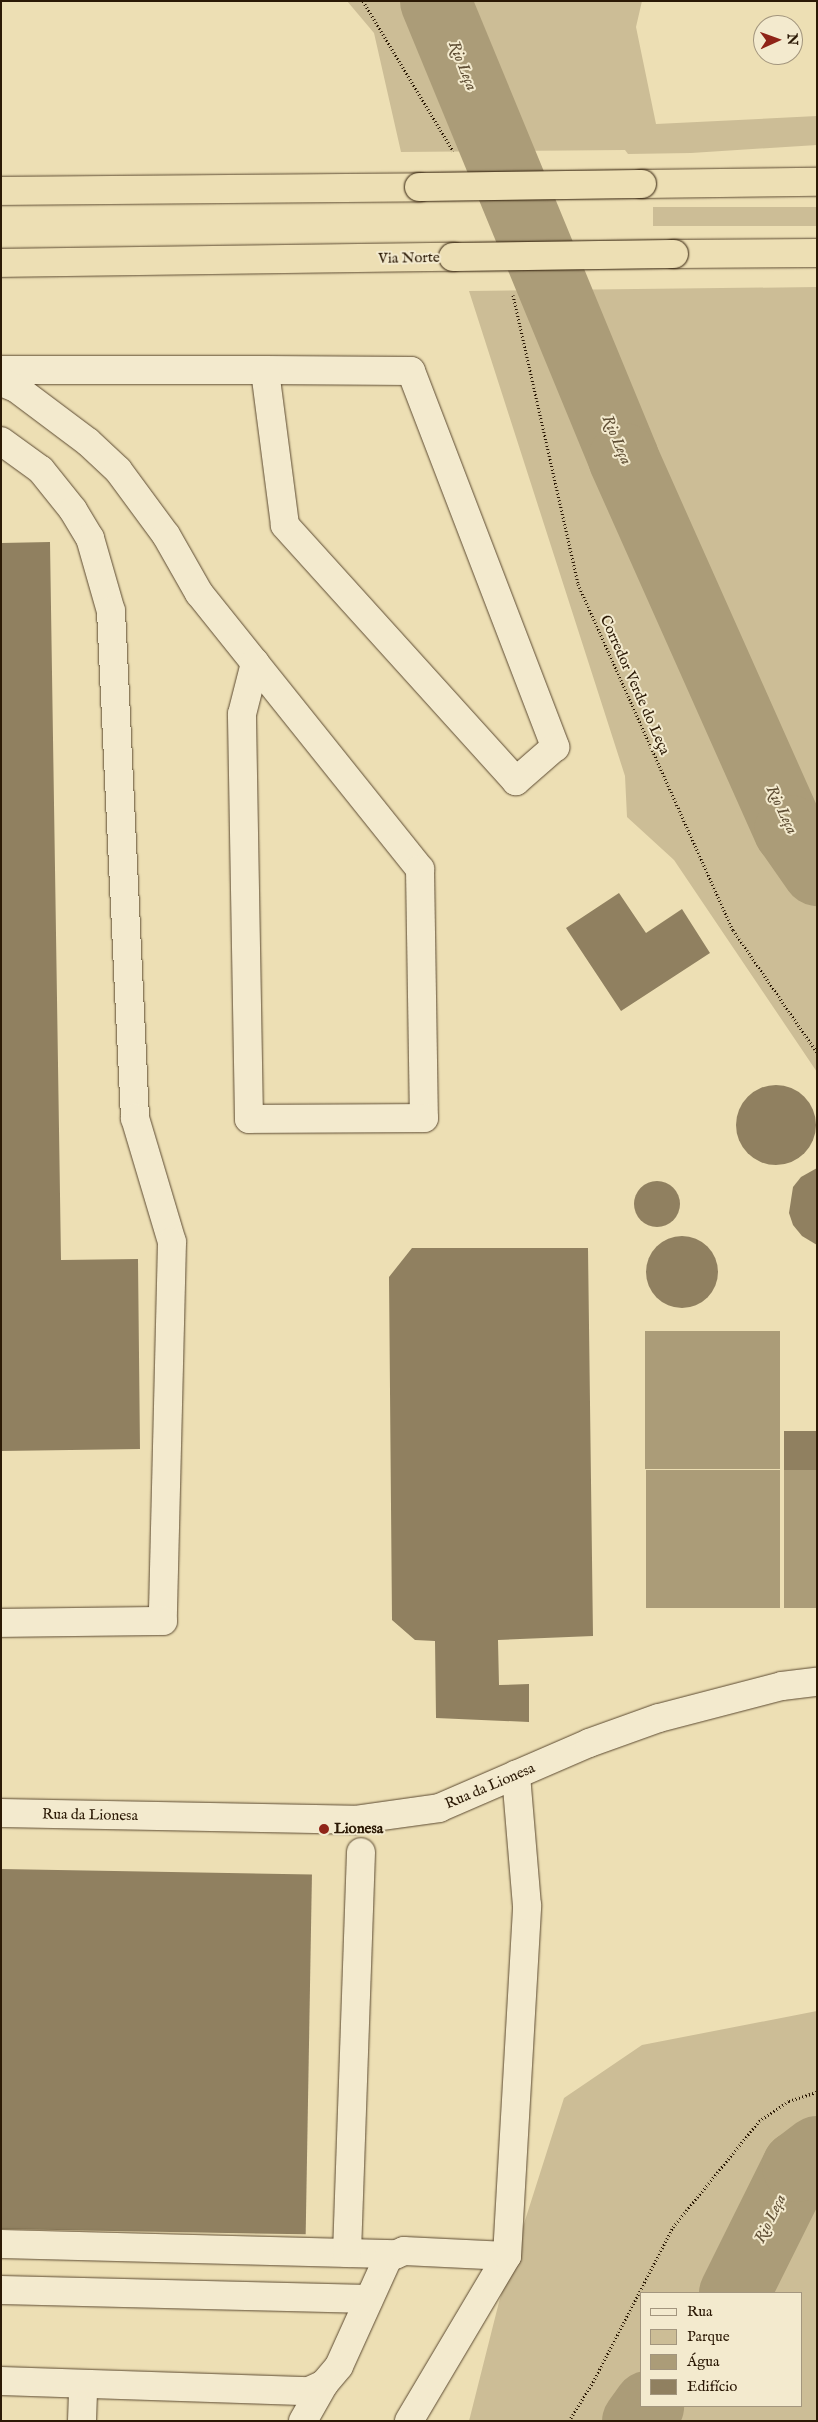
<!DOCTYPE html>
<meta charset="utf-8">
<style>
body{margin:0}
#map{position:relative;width:818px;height:2422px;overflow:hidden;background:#eddfb4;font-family:"IM FELL English",serif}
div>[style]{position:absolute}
.green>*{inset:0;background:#ccbd96;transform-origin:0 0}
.water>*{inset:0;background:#ab9c78;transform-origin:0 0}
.river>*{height:71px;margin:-35.5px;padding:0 35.5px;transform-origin:35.5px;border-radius:35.5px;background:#ab9c78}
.building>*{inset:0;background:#908060;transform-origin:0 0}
.round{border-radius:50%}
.path>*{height:3px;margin-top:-1.5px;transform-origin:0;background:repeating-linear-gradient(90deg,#2b1905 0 1px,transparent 0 3.5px)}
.roads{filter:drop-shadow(0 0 1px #5c4a31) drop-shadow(0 0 1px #5c4a31)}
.minor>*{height:28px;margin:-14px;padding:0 14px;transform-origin:14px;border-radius:14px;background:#f3eace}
.highway>*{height:28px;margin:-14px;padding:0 14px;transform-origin:14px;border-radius:14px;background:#eddfb4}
.bridges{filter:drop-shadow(0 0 1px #2b1905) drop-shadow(0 0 1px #2b1905)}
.highway-bridge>*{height:28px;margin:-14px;padding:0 14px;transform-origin:14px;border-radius:14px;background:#eddfb4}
.dots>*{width:14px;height:14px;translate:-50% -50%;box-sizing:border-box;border:2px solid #f3eace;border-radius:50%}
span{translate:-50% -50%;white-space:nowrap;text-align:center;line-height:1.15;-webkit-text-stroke:4px #f3eace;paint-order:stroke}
.street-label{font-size:15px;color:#2b1905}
.poi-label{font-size:15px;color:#2b1905;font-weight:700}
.left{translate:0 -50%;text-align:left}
.water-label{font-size:16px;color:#5e4d33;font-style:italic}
.frame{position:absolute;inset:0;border:2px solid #2b1905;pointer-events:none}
.legend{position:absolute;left:640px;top:2292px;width:162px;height:115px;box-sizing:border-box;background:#f3eace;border:1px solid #a3967e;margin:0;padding:6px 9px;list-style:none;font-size:15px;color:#2b1905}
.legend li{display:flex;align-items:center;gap:10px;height:25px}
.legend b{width:25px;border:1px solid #a3967e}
.north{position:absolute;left:753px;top:15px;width:50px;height:50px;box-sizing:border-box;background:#f3eace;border:1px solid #a3967e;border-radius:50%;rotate:88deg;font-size:14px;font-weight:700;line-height:20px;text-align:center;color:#2b1905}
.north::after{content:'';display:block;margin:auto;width:18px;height:22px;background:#8f2418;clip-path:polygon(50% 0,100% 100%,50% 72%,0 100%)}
</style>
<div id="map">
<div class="green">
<div style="clip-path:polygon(347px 1px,642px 1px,636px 27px,656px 124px,817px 116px,817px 145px,691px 153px,628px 154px,625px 150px,401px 152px,374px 33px)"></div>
<div style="left:817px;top:207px;width:19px;height:164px;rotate:90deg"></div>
<div style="clip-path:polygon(817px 287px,817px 1072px,674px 860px,627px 817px,625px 776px,469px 291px)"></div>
<div style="clip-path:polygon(evenodd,817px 2011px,817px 2421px,469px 2421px,499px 2302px,564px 2098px,642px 2045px,817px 2011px,642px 2293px,802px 2293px,802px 2406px,642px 2406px,642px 2293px)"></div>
</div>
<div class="water">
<div style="left:645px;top:1331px;width:135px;height:138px"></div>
<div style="left:646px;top:1470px;width:134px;height:138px"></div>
<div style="left:784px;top:1470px;width:33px;height:138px"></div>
</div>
<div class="river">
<div style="left:435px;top:1px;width:494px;rotate:67.6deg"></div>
<div style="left:623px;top:458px;width:407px;rotate:66deg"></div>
<div style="left:789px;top:830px;width:49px;rotate:55deg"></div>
<div style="left:734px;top:2293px;width:142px;rotate:-63.6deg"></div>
<div style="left:797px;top:2166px;width:25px;rotate:-37deg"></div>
<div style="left:637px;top:2421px;width:19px;rotate:-54deg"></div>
</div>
<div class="building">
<div style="clip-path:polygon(50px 542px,61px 1260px,138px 1259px,140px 1449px,1px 1451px,1px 543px)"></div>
<div style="clip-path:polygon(619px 893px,646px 933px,682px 909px,710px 953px,621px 1011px,566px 928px)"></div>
<div class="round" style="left:736px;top:1085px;width:80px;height:80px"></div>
<div style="clip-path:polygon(817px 1168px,817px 1245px,802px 1236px,793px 1225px,789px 1213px,793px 1187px,801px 1177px)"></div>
<div class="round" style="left:634px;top:1181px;width:46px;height:46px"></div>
<div class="round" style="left:646px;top:1236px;width:72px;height:72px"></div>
<div style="clip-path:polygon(412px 1248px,588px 1248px,593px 1636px,498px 1640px,499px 1685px,529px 1684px,529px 1722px,436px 1718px,435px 1641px,415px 1640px,392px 1620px,389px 1277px)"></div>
<div style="left:784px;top:1431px;width:33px;height:39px"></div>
<div style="left:1px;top:1869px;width:311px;height:360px;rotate:1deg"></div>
</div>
<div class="path">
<div style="left:363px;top:1px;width:175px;rotate:59deg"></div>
<div style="left:513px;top:295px;width:296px;rotate:77.3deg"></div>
<div style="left:578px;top:584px;width:379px;rotate:65.9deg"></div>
<div style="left:733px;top:930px;width:148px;rotate:55.5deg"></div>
<div style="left:569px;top:2421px;width:46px;rotate:-58.4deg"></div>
<div style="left:593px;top:2382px;width:174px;rotate:-62.7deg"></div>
<div style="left:673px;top:2227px;width:136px;rotate:-50.9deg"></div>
<div style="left:759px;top:2121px;width:36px;rotate:-34deg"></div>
<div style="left:789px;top:2101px;width:29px;rotate:-18deg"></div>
</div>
<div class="roads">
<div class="minor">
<div style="left:1px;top:370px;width:264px"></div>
<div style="left:265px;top:370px;width:146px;rotate:0.4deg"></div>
<div style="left:411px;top:371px;width:403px;rotate:69deg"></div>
<div style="left:555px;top:747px;width:52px;rotate:138.9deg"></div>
<div style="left:516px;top:781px;width:345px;rotate:-132.1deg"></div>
<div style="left:285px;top:525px;width:156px;rotate:-97.4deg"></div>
<div style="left:1px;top:382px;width:16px;rotate:22deg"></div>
<div style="left:16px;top:388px;width:90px;rotate:36.9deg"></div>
<div style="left:88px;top:442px;width:41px;rotate:43deg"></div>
<div style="left:118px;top:470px;width:81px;rotate:53.6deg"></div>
<div style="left:166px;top:535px;width:67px;rotate:60.4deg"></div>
<div style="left:199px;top:593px;width:90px;rotate:51.3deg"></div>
<div style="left:255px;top:663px;width:264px;rotate:51.3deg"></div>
<div style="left:420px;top:869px;width:249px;rotate:89.1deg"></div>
<div style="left:424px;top:1118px;width:175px;rotate:179.7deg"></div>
<div style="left:249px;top:1119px;width:405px;rotate:-91deg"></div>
<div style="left:242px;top:714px;width:53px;rotate:-75.7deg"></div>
<div style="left:1px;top:441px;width:49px;rotate:35.9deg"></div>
<div style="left:41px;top:470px;width:51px;rotate:51.3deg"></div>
<div style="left:73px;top:510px;width:33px;rotate:59deg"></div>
<div style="left:90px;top:538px;width:76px;rotate:74deg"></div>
<div style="left:111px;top:611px;width:508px;rotate:87.29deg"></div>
<div style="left:135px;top:1118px;width:129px;rotate:73.4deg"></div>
<div style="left:172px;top:1242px;width:379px;rotate:91.4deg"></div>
<div style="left:163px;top:1621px;width:162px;rotate:179.3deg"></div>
<div style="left:1px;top:1813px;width:353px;rotate:1.1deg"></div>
<div style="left:354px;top:1820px;width:86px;rotate:-8deg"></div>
<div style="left:439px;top:1808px;width:163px;rotate:-23.4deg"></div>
<div style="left:589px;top:1743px;width:74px;rotate:-19.7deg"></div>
<div style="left:659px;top:1718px;width:127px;rotate:-14.6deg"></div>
<div style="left:782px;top:1686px;width:35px;rotate:-7deg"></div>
<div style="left:1px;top:2244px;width:395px;rotate:1.5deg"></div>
<div style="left:347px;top:2253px;width:401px;rotate:-88deg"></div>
<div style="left:1px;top:2290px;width:368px;rotate:1.4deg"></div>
<div style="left:1px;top:2381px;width:308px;rotate:1.9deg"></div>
<div style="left:309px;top:2391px;width:17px;rotate:-25deg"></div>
<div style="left:324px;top:2384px;width:23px;rotate:-50deg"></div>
<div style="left:339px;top:2366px;width:119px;rotate:-65.6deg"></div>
<div style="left:388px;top:2258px;width:17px;rotate:-24deg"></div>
<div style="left:404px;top:2251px;width:103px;rotate:2.8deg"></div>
<div style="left:82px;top:2421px;width:37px;rotate:-88deg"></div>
<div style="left:303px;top:2421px;width:43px;rotate:-60.4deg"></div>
<div style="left:409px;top:2421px;width:192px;rotate:-59.3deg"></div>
<div style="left:507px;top:2256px;width:351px;rotate:-86.7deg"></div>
<div style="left:527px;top:1906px;width:132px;rotate:-94.8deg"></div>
</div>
<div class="highway">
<div style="left:642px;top:184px;width:175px;rotate:-0.7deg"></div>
<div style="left:1px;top:191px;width:418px;rotate:-0.5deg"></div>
<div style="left:674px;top:254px;width:143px;rotate:-0.4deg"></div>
<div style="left:1px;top:263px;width:452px;rotate:-0.8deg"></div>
</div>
</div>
<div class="bridges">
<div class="highway-bridge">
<div style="left:419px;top:187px;width:223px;rotate:-0.8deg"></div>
<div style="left:453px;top:257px;width:221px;rotate:-0.8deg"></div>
</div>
</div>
<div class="dots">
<div style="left:324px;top:1829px;background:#8f2418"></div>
</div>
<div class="street-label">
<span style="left:409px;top:258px;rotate:-1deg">Via Norte</span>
<span style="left:635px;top:685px;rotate:66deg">Corredor Verde do Leça</span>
<span style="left:490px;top:1786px;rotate:-23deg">Rua da Lionesa</span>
<span style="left:90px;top:1815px;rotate:1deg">Rua da Lionesa</span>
</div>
<div class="poi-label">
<span class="left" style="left:334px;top:1829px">Lionesa</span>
</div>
<div class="water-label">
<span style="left:462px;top:66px;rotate:68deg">Rio Leça</span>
<span style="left:616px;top:440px;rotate:67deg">Rio Leça</span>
<span style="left:781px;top:810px;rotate:64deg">Rio Leça</span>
<span style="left:771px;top:2219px;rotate:-64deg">Rio Leça</span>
</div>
<div class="frame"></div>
<ul class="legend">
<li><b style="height:6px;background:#f3eace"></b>Rua</li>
<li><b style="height:14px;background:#ccbd96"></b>Parque</li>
<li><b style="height:14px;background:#ab9c78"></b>Água</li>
<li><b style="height:14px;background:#908060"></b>Edifício</li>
</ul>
<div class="north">N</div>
</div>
